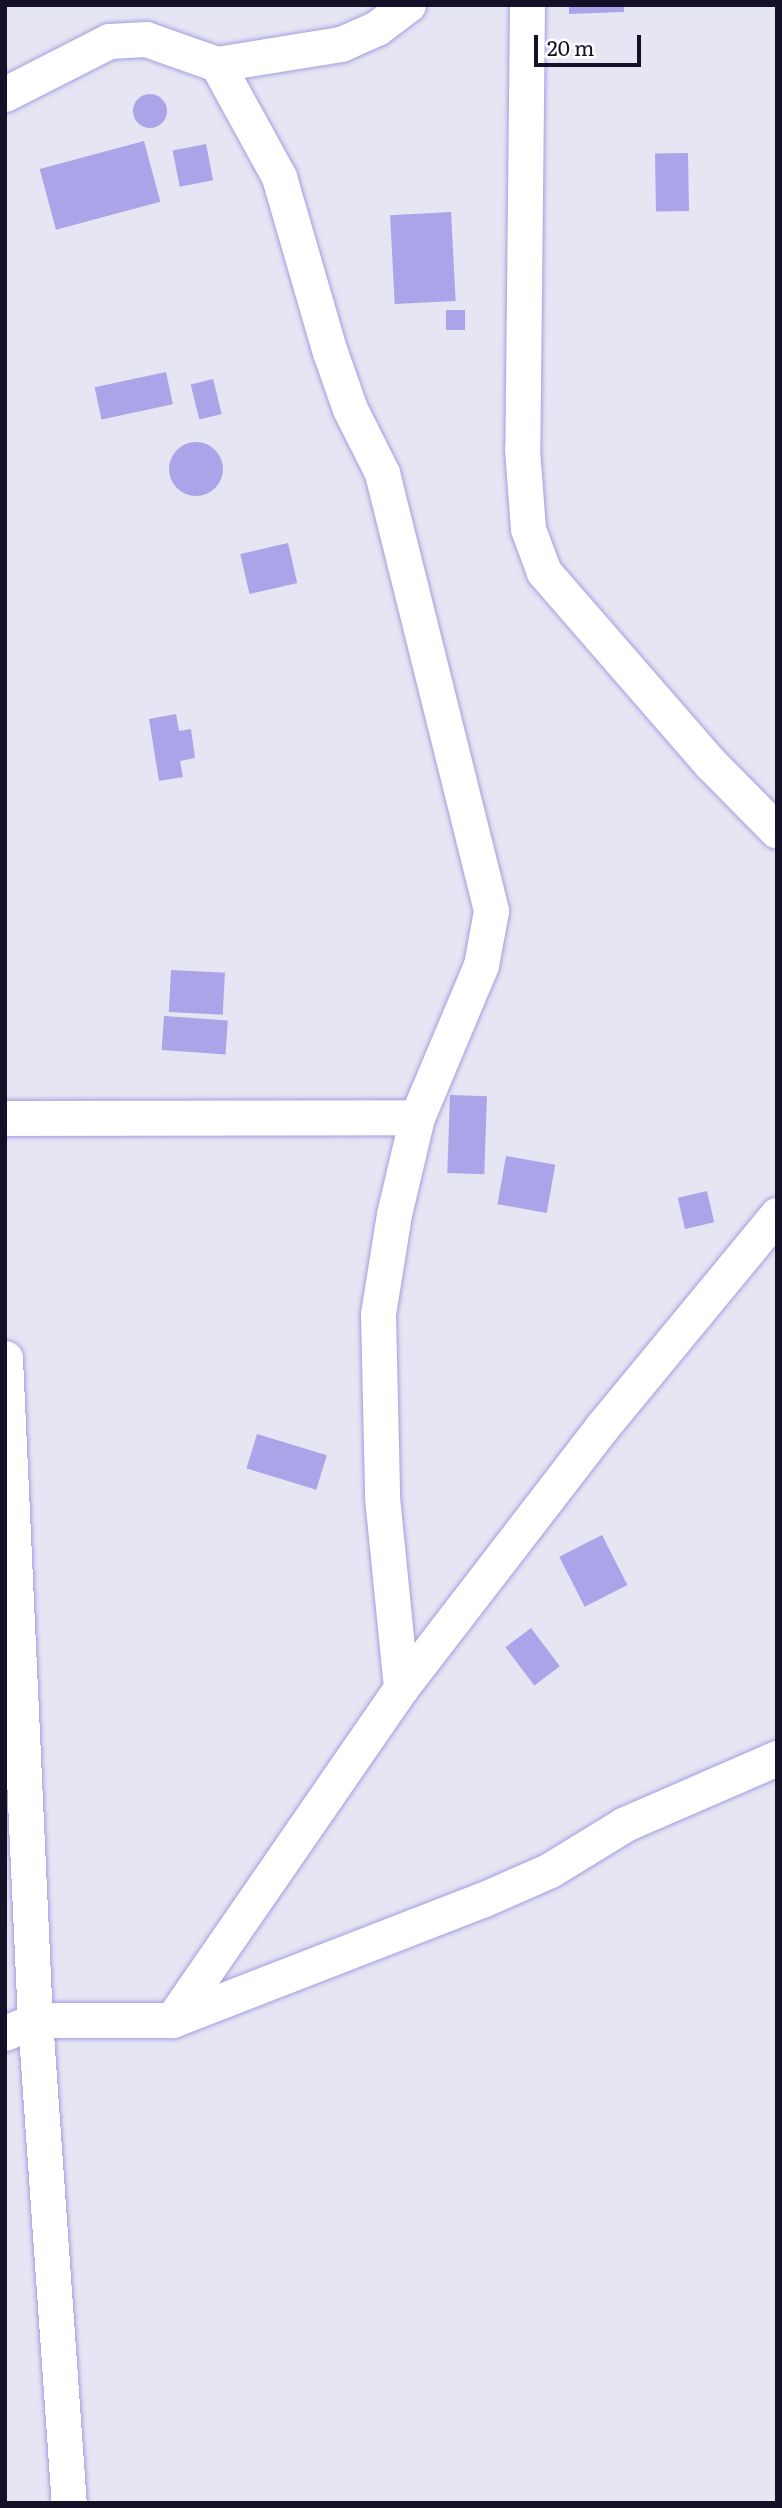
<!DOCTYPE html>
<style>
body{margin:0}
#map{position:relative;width:782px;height:2508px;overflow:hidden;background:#e5e5f3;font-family:Literata,serif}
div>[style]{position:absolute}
.building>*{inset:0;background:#aba4e8;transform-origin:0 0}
.round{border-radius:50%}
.roads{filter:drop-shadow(0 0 2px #a49de1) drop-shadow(0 0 2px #a49de1)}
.minor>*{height:35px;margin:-17.5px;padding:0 17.5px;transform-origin:17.5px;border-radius:17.5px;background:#fff}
span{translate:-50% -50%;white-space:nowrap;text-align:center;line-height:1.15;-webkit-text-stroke:7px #fff;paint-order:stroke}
.frame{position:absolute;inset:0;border:7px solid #141028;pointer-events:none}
.scale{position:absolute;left:534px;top:35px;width:107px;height:32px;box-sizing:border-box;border:4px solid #141028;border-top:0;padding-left:9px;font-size:21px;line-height:24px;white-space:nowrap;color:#141028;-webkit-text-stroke:5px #fff;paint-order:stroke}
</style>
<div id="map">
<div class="building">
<div style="clip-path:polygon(569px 5px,624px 5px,624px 12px,569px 14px)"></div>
<div class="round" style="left:133px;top:94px;width:34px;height:34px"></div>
<div style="left:144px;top:141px;width:63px;height:108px;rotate:75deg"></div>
<div style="left:206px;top:144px;width:37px;height:34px;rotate:79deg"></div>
<div style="left:688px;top:153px;width:58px;height:33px;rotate:89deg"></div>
<div style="left:451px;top:212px;width:89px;height:61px;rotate:87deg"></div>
<div style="left:446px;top:310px;width:19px;height:20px"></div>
<div style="left:166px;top:372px;width:33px;height:73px;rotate:78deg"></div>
<div style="left:213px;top:379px;width:36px;height:23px;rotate:76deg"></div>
<div class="round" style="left:169px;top:442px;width:54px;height:54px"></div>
<div style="left:288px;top:543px;width:41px;height:49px;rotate:77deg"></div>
<div style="clip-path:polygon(176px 714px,179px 731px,191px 729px,195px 758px,180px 761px,183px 777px,159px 781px,149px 719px)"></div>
<div style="left:171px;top:970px;width:54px;height:42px;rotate:3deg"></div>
<div style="left:164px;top:1016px;width:64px;height:34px;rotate:4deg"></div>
<div style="left:450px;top:1095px;width:37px;height:78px;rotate:2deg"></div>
<div style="left:506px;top:1156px;width:50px;height:49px;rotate:10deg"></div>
<div style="left:707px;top:1191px;width:32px;height:30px;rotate:77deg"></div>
<div style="left:257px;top:1434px;width:73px;height:36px;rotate:17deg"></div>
<div style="left:602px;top:1535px;width:56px;height:48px;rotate:63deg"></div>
<div style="left:531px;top:1628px;width:48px;height:32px;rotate:53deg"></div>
</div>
<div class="roads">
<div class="minor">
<div style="left:527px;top:5px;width:444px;rotate:90.6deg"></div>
<div style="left:522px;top:449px;width:80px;rotate:85.7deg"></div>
<div style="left:528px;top:529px;width:46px;rotate:69.6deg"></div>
<div style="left:544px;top:572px;width:253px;rotate:49deg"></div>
<div style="left:710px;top:763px;width:95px;rotate:45.4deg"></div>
<div style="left:217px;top:64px;width:129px;rotate:61.2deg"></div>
<div style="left:279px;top:177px;width:182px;rotate:73.8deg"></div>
<div style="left:330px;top:352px;width:60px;rotate:70.7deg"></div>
<div style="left:350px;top:409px;width:72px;rotate:63.4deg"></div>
<div style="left:382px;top:473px;width:451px;rotate:76deg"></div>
<div style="left:491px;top:911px;width:55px;rotate:100.5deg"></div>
<div style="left:481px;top:965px;width:165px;rotate:112.8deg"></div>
<div style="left:417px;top:1117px;width:100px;rotate:103.3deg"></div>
<div style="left:394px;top:1214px;width:101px;rotate:99.1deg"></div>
<div style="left:378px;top:1314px;width:183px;rotate:88.7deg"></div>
<div style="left:382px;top:1497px;width:192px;rotate:84.3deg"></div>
<div style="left:5px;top:94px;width:117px;rotate:-27deg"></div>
<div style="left:109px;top:41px;width:37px;rotate:-3deg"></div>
<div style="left:146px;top:39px;width:75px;rotate:19.4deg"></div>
<div style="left:217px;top:64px;width:126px;rotate:-9.2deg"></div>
<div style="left:341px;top:44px;width:39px;rotate:-24deg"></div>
<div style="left:377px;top:28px;width:39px;rotate:-37deg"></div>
<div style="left:5px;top:1118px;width:412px;rotate:-0.1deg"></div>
<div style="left:5px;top:1358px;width:663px;rotate:87.41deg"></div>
<div style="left:35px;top:2020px;width:484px;rotate:86deg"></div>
<div style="left:172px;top:2020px;width:403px;rotate:-55.4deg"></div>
<div style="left:401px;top:1688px;width:329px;rotate:-52.4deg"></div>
<div style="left:602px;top:1427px;width:275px;rotate:-50.5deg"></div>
<div style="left:5px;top:2033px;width:33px;rotate:-23deg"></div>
<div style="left:35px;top:2020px;width:137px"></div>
<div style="left:172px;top:2020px;width:332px;rotate:-21.2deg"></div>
<div style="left:482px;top:1900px;width:74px;rotate:-23.8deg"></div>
<div style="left:550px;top:1870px;width:88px;rotate:-31.5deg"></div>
<div style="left:625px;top:1824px;width:166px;rotate:-23.5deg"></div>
</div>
</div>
<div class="frame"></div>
<div class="scale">20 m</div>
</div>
